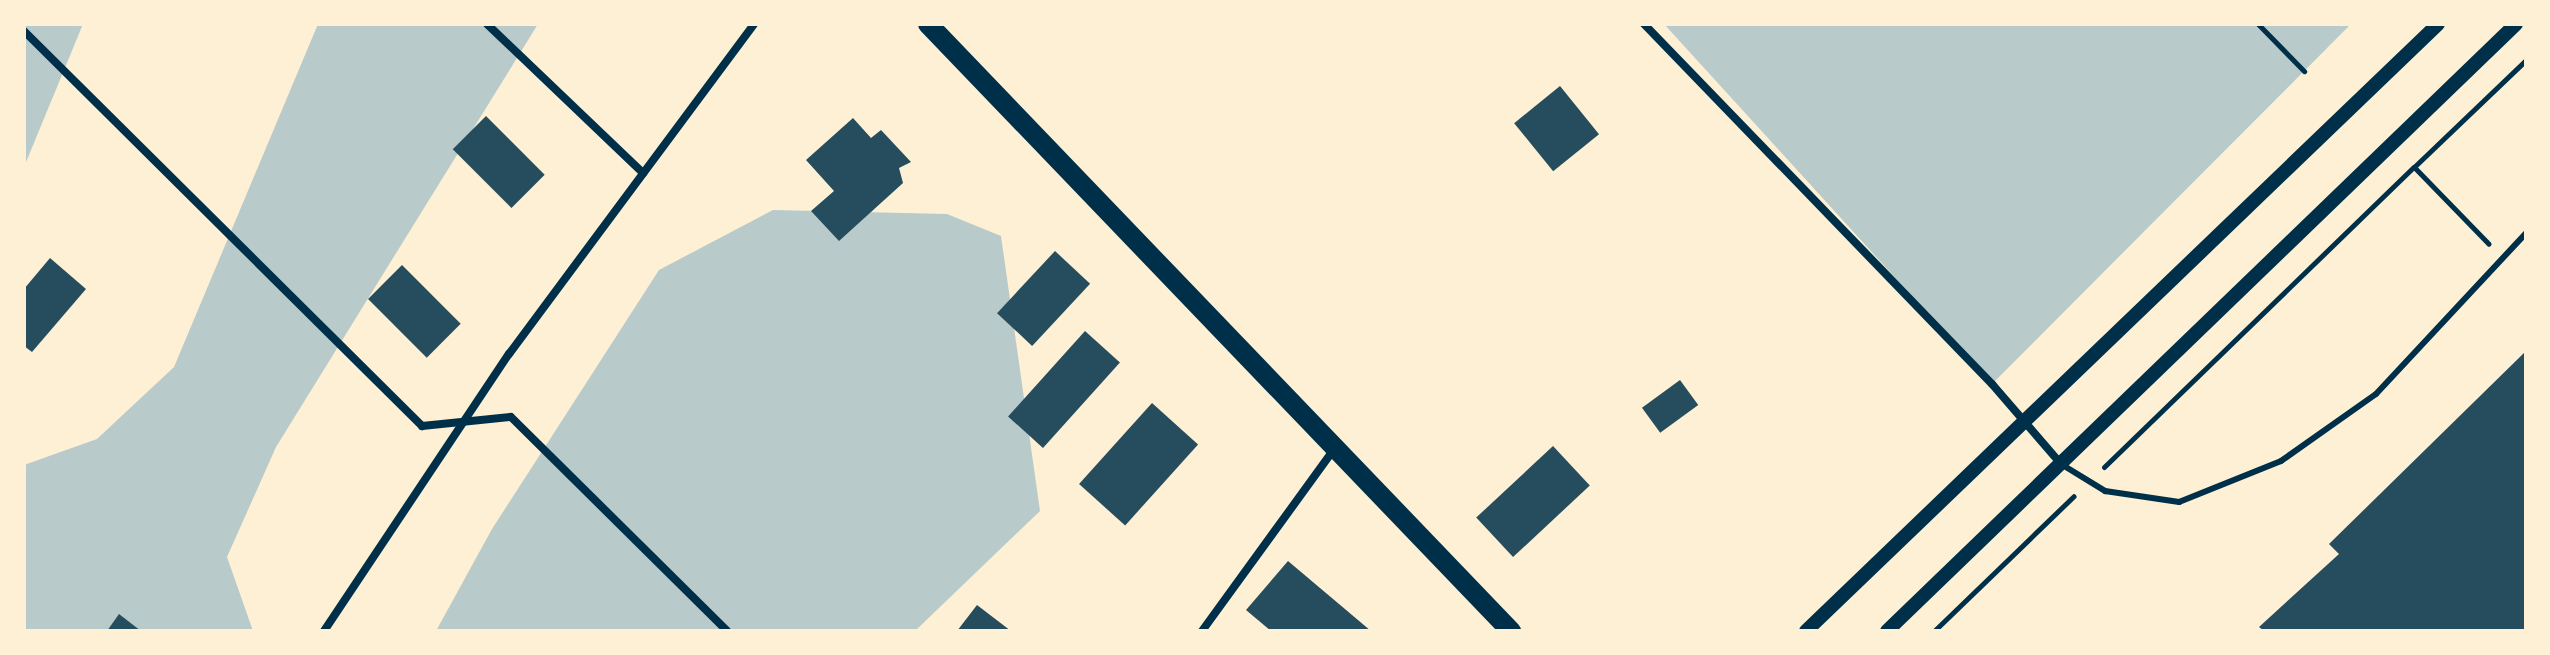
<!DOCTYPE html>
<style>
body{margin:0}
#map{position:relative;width:2550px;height:655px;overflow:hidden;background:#fdf0d5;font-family:Poppins,sans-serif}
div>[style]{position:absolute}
.green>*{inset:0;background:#b9caca}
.building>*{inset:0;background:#264d5e;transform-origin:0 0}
.path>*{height:5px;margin:-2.5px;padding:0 2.5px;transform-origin:2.5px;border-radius:2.5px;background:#003049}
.service>*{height:6px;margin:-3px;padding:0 3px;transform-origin:3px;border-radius:3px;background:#003049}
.minor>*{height:8px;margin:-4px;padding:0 4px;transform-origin:4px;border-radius:4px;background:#003049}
.tertiary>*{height:14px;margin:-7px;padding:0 7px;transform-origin:7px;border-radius:7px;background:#003049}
.primary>*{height:20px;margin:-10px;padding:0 10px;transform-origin:10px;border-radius:10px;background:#003049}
span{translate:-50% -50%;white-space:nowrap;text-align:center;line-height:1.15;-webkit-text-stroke:7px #fdf0d5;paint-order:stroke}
.frame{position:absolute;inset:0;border:26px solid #fdf0d5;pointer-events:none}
</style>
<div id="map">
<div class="green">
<div style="clip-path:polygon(24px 24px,83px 24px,24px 167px)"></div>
<div style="clip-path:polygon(318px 24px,538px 24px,276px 447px,227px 557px,253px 631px,24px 631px,24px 465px,97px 439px,174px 367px)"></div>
<div style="clip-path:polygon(1664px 24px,2351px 24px,1992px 384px)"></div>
<div style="clip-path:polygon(773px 210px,947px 214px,1001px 236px,1040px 511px,915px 631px,436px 631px,492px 529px,659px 270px)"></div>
</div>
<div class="building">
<div style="left:1560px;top:86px;width:62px;height:59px;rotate:51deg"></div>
<div style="left:486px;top:116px;width:83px;height:47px;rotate:45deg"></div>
<div style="clip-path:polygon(853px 118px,871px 138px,881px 130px,911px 162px,899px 168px,903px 183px,839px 241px,811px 211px,834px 191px,806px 160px)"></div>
<div style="left:1055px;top:251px;width:48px;height:85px;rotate:43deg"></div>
<div style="clip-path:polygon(50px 258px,86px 289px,32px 352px,24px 346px,24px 289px)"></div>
<div style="left:402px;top:265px;width:83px;height:48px;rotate:45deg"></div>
<div style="left:1085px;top:331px;width:47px;height:115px;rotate:42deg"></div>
<div style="clip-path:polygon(2526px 351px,2526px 631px,2264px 631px,2259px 627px,2339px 554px,2329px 544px)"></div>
<div style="left:1680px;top:380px;width:31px;height:47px;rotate:54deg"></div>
<div style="left:1152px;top:403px;width:62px;height:109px;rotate:42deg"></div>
<div style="left:1553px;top:446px;width:54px;height:105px;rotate:47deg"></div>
<div style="clip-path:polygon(1288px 561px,1371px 631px,1271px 631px,1246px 610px)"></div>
<div style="clip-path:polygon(977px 605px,1011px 631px,957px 631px)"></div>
<div style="clip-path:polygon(119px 614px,141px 631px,107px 631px)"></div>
</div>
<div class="path">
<div style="left:2258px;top:24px;width:66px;rotate:45.6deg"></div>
<div style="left:2414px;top:167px;width:155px;rotate:-43.7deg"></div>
<div style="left:2104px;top:467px;width:431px;rotate:-44.1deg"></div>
<div style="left:2414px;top:167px;width:107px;rotate:45.8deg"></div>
<div style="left:1934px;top:631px;width:194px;rotate:-44deg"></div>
</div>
<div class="service">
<div style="left:2061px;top:464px;width:52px;rotate:31.5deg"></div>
<div style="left:2105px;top:491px;width:75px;rotate:8.5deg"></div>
<div style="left:2179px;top:502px;width:110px;rotate:-21.9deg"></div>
<div style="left:2281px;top:461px;width:116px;rotate:-35.2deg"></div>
<div style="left:2376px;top:394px;width:220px;rotate:-47deg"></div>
</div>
<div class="minor">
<div style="left:487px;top:24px;width:216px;rotate:43.7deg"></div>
<div style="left:1644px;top:24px;width:501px;rotate:45.97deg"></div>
<div style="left:1992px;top:384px;width:106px;rotate:49.2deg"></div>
<div style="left:24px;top:31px;width:561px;rotate:44.78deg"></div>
<div style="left:422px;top:426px;width:89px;rotate:-5.8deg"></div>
<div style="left:511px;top:417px;width:304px;rotate:44.7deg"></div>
<div style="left:324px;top:631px;width:333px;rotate:-56.3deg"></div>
<div style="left:509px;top:354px;width:411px;rotate:-53.4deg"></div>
<div style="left:1202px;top:631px;width:225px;rotate:-54deg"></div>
</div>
<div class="tertiary">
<div style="left:1806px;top:631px;width:876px;rotate:-43.84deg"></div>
<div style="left:1887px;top:631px;width:874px;rotate:-43.98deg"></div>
</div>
<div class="primary">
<div style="left:928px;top:24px;width:842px;rotate:46.16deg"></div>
</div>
<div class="frame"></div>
</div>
